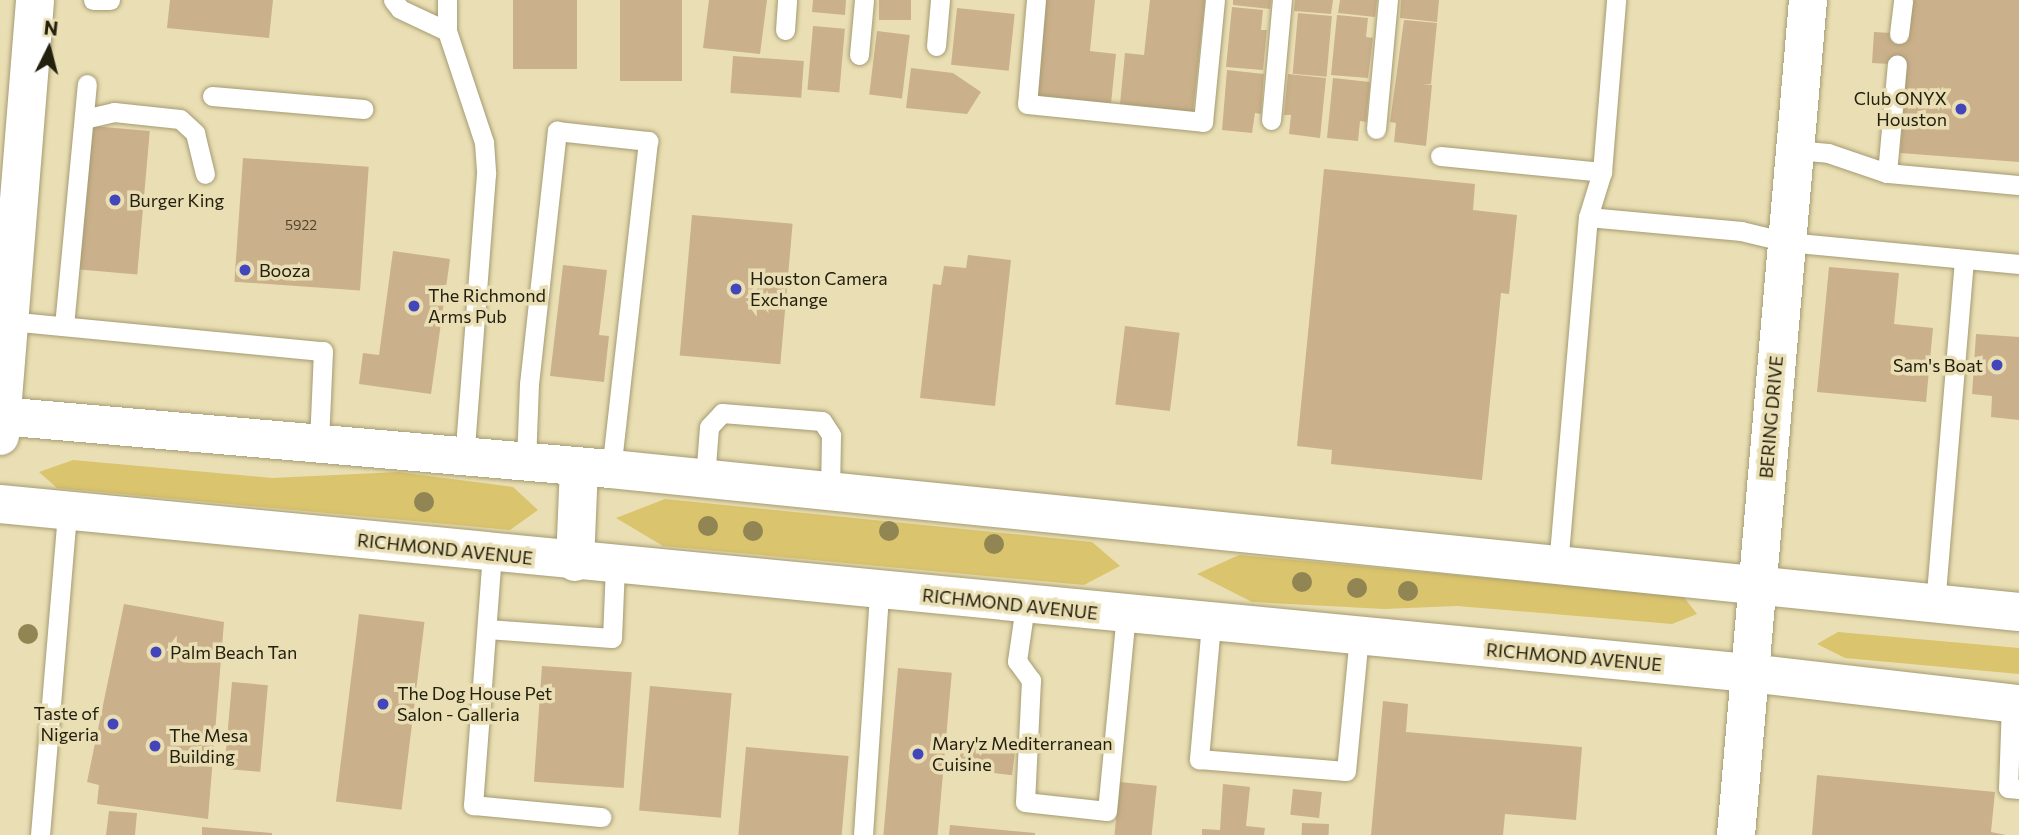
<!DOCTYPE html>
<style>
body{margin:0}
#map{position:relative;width:2019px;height:835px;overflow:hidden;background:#eadfb4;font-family:Commissioner,sans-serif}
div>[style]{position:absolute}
.green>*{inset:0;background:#dac46d}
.building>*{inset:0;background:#cab08b;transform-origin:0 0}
.roads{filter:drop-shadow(0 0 2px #a59b72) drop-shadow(0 0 2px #a59b72)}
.lane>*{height:19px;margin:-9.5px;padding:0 9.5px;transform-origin:9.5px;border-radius:9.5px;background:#fff}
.street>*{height:38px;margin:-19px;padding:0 19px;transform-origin:19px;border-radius:19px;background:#fff}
.secondary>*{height:38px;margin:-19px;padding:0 19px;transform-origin:19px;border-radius:19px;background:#fff}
.trees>*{width:20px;height:20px;margin:-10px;border-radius:50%;background:#908553}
.dots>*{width:19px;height:19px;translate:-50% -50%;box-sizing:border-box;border:4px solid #eadfb4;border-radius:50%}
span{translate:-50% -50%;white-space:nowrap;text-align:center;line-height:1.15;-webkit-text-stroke:7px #eadfb4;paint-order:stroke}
.number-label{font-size:14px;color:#4e442f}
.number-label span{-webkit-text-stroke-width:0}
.poi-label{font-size:18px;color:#242010}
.right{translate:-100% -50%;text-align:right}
.left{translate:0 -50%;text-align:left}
.street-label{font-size:18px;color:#242010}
.north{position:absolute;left:14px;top:14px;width:70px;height:70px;-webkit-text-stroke:5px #eadfb4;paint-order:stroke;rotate:6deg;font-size:19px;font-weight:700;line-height:28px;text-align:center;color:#242010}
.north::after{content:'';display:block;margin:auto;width:24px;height:32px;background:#242010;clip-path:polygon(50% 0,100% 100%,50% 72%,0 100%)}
</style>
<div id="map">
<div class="green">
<div style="clip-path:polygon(73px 460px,272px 478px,398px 472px,513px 487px,538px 510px,510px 530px,57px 488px,39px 472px)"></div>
<div style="clip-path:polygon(665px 499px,1092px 542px,1120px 566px,1084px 585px,663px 546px,616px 518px)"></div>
<div style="clip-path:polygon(1239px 555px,1683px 596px,1697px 614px,1672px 624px,1457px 606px,1384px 609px,1252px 602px,1197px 574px)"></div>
<div style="clip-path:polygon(1838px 632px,2019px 648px,2019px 674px,1845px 658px,1817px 644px)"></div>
</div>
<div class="building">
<div style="clip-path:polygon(170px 0,273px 0,269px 38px,167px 28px)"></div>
<div style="left:513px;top:0;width:64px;height:69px"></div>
<div style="left:620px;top:0;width:62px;height:81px"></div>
<div style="clip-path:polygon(709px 0,767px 0,760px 54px,703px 48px)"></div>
<div style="clip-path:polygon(813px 0,846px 0,845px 15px,812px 12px)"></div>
<div style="left:879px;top:0;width:32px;height:20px"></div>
<div style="clip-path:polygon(1045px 0,1095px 0,1090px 51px,1116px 54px,1111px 104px,1036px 97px)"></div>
<div style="clip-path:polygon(1150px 0,1205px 0,1193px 112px,1120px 104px,1125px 53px,1144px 55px)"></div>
<div style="clip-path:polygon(1233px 0,1271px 0,1270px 9px,1233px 5px)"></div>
<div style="clip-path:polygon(1295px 0,1333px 0,1331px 14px,1294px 11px)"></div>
<div style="clip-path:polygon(1340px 0,1377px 0,1375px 17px,1338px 13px)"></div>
<div style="clip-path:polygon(1401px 0,1439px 0,1437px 22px,1400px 18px)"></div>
<div style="clip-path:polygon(1912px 0,2019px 0,2019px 162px,1900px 153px,1907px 65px,1872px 63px,1874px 32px,1909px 34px)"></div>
<div style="clip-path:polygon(1232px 7px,1263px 10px,1261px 30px,1267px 30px,1263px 70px,1226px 67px)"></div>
<div style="left:957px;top:8px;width:58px;height:57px;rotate:6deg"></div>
<div style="left:1298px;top:13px;width:34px;height:61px;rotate:5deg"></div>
<div style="clip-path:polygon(1337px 15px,1368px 18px,1366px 37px,1373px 38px,1368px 78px,1331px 75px)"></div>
<div style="clip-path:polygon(1404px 20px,1437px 23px,1431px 84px,1422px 84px,1432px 85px,1426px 146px,1394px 142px,1396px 123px,1390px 122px)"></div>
<div style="left:813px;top:26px;width:32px;height:64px;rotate:5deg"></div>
<div style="left:877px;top:31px;width:33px;height:64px;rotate:7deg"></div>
<div style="left:733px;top:56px;width:71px;height:37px;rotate:4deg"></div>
<div style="clip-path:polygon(911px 68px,953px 73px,981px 92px,967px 114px,906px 108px)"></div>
<div style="clip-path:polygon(1227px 70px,1264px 74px,1261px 114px,1255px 113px,1252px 133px,1222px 130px)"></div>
<div style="clip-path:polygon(1288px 74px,1326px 78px,1320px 138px,1289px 134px,1291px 115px,1284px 115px)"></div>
<div style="clip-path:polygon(1333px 78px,1370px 82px,1366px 122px,1360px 121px,1358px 141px,1327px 138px)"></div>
<div style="left:92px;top:126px;width:58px;height:144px;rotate:5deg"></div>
<div style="left:243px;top:158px;width:126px;height:124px;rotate:4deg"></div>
<div style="clip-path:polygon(1324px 169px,1475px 184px,1473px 210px,1517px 215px,1509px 294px,1501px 293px,1482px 480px,1331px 464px,1332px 450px,1297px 446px)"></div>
<div style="left:692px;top:215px;width:101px;height:141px;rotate:5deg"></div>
<div style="clip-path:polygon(393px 251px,450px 259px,431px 394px,359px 384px,363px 353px,379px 355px)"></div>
<div style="clip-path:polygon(968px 255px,1011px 260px,995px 406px,920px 398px,933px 284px,941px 285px,944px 266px,966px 268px)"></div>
<div style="clip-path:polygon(563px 265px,607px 270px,599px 335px,609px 336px,604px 382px,550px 376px)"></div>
<div style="clip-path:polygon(1829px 267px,1899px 273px,1894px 324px,1933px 328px,1926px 402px,1817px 392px)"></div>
<div style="left:1125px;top:326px;width:55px;height:79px;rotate:7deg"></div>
<div style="clip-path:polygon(1976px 334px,2019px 337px,2019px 420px,1991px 417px,1992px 396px,1972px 394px)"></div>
<div style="clip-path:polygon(124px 604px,224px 622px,208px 819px,97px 804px,99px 785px,87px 782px)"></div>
<div style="left:359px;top:614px;width:66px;height:189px;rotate:7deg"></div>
<div style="left:542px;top:666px;width:90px;height:116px;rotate:4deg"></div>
<div style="left:898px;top:668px;width:54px;height:168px;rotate:5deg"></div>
<div style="left:232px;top:682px;width:36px;height:87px;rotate:5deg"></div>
<div style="left:650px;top:686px;width:82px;height:125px;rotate:5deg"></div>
<div style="clip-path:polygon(1383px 701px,1408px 704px,1406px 732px,1582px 747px,1576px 820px,1505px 814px,1503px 835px,1371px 835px)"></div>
<div style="left:962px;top:740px;width:54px;height:29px;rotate:7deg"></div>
<div style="left:746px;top:747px;width:103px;height:88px;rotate:5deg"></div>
<div style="clip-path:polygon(1817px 775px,1995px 792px,1991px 832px,2006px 835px,1812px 835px)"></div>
<div style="left:1120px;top:782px;width:37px;height:53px;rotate:6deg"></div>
<div style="clip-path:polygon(1223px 784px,1250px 787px,1246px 826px,1265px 828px,1264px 835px,1202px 835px,1202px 829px,1220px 830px)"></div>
<div style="left:1293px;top:789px;width:29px;height:26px;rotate:6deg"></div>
<div style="clip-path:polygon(109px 811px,137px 813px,135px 835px,106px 835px)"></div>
<div style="left:1302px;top:823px;width:27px;height:12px;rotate:2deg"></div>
<div style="clip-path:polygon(950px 825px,1035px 833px,1035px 835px,949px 835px)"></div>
<div style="clip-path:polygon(202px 827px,272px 833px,272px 835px,202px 835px)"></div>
</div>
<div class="roads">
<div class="lane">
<div style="left:93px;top:0;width:17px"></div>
<div style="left:393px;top:0;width:11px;rotate:52deg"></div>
<div style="left:400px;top:9px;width:52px;rotate:25.1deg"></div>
<div style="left:447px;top:0;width:31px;rotate:90deg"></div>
<div style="left:447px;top:31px;width:117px;rotate:71.6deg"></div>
<div style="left:484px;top:142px;width:32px;rotate:86deg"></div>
<div style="left:486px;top:174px;width:284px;rotate:94.4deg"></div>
<div style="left:1036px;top:0;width:104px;rotate:94.9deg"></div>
<div style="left:1027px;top:104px;width:177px;rotate:5.8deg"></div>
<div style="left:1203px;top:122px;width:123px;rotate:-84.4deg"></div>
<div style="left:785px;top:30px;width:30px;rotate:-86deg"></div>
<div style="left:1899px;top:34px;width:34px;rotate:-83deg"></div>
<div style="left:936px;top:46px;width:46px;rotate:-85deg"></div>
<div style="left:859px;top:55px;width:55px;rotate:-84.8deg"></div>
<div style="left:212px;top:96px;width:152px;rotate:4.9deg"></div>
<div style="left:84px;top:119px;width:31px;rotate:-13deg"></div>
<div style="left:114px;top:112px;width:66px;rotate:6.1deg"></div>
<div style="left:180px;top:119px;width:21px;rotate:43deg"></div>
<div style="left:195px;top:133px;width:42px;rotate:76.3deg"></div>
<div style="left:1271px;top:120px;width:121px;rotate:-84.8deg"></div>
<div style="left:1376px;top:129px;width:130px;rotate:-84.7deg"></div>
<div style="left:1795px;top:150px;width:33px;rotate:5deg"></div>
<div style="left:1828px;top:153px;width:62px;rotate:18.7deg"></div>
<div style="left:1887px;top:173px;width:109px;rotate:-84.8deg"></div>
<div style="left:1440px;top:156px;width:163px;rotate:5.6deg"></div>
<div style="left:1887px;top:173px;width:133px;rotate:5.2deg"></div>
<div style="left:1588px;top:217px;width:154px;rotate:5.2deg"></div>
<div style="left:1741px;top:231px;width:47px;rotate:13.4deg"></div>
<div style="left:1787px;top:242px;width:233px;rotate:5.4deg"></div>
<div style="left:9px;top:321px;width:315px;rotate:5.5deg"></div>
<div style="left:323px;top:351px;width:93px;rotate:92.5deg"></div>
<div style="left:64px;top:326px;width:243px;rotate:-84.6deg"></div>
<div style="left:526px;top:462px;width:78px;rotate:-87.8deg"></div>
<div style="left:529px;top:384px;width:255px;rotate:-83.7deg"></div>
<div style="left:557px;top:131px;width:92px;rotate:6.3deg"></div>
<div style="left:648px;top:141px;width:330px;rotate:96.4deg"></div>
<div style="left:705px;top:479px;width:52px;rotate:-85.6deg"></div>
<div style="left:709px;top:427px;width:19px;rotate:-47deg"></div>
<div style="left:722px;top:413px;width:100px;rotate:4.6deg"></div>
<div style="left:822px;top:421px;width:17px;rotate:57deg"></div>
<div style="left:831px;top:435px;width:56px;rotate:91deg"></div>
<div style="left:492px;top:553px;width:253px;rotate:94.3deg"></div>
<div style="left:473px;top:805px;width:129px;rotate:5.4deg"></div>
<div style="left:1558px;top:566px;width:350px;rotate:-85.1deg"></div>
<div style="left:1588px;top:217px;width:47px;rotate:-72.7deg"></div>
<div style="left:1602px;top:172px;width:173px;rotate:-85.3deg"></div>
<div style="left:1935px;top:605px;width:347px;rotate:-85.2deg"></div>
<div style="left:1025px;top:606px;width:56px;rotate:98.3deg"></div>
<div style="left:1017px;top:661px;width:24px;rotate:54deg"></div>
<div style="left:1031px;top:680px;width:122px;rotate:92.8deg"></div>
<div style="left:1025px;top:802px;width:82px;rotate:6.3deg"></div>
<div style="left:1107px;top:811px;width:197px;rotate:-84.5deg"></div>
<div style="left:1211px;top:624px;width:136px;rotate:95.1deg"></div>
<div style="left:1199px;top:759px;width:147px;rotate:4.7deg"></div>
<div style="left:1346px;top:771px;width:135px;rotate:-84.5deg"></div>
<div style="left:487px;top:629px;width:125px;rotate:4.1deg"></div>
<div style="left:612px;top:638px;width:72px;rotate:-87.6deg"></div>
<div style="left:2011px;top:703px;width:85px;rotate:92deg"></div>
<div style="left:2008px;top:788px;width:11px;rotate:5deg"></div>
<div style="left:40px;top:835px;width:325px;rotate:-85.2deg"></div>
<div style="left:863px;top:835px;width:245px;rotate:-86.2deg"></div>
</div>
<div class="street">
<div style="left:1736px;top:835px;width:838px;rotate:-85.07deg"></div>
</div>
<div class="secondary">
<div style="left:0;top:416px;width:613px;rotate:4.96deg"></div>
<div style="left:611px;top:469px;width:1415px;rotate:5.8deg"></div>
<div style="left:0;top:436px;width:437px;rotate:-85.4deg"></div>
<div style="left:0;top:504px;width:1758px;rotate:5.52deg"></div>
<div style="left:1750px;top:673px;width:271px;rotate:6.6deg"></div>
<div style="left:575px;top:562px;width:94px;rotate:-87.6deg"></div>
</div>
</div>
<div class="trees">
<div style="left:424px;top:502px"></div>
<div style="left:708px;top:526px"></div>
<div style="left:753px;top:531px"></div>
<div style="left:889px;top:531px"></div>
<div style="left:994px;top:544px"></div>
<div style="left:1302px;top:582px"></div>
<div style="left:1357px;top:588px"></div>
<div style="left:1408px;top:591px"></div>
<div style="left:28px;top:634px"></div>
</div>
<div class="dots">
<div style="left:1961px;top:109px;background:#4345ba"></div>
<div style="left:115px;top:200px;background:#4345ba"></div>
<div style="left:245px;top:270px;background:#4345ba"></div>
<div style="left:736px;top:289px;background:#4345ba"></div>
<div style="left:414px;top:306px;background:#4345ba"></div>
<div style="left:1997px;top:365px;background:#4345ba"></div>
<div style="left:156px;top:652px;background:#4345ba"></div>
<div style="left:383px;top:704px;background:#4345ba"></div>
<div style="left:113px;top:724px;background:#4345ba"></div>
<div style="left:155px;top:746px;background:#4345ba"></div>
<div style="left:918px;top:754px;background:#4345ba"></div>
</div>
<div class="number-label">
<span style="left:301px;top:225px">5922</span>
</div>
<div class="poi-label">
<span class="right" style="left:1947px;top:109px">Club ONYX<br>Houston</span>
<span class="left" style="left:129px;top:200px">Burger King</span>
<span class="left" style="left:259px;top:270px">Booza</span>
<span class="left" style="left:750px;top:289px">Houston Camera<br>Exchange</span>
<span class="left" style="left:428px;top:306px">The Richmond<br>Arms Pub</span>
<span class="right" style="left:1983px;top:365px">Sam's Boat</span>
<span class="left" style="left:170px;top:652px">Palm Beach Tan</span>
<span class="left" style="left:397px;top:704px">The Dog House Pet<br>Salon - Galleria</span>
<span class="right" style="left:99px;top:724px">Taste of<br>Nigeria</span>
<span class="left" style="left:169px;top:746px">The Mesa<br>Building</span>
<span class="left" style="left:932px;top:754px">Mary'z Mediterranean<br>Cuisine</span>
</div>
<div class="street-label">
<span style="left:1771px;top:417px;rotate:-85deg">BERING DRIVE</span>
<span style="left:445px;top:549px;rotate:6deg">RICHMOND AVENUE</span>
<span style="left:1010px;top:604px;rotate:6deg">RICHMOND AVENUE</span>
<span style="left:1574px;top:657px;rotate:5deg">RICHMOND AVENUE</span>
</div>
<div class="north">N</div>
</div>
